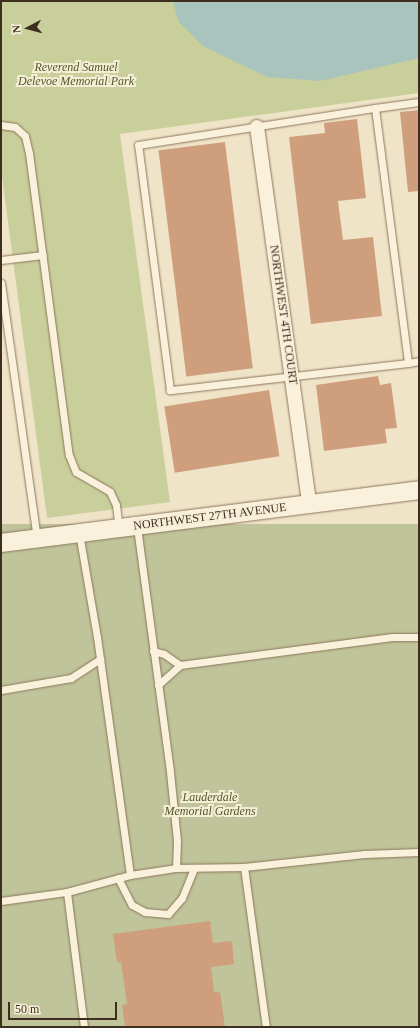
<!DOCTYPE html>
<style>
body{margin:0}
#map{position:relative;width:420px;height:1028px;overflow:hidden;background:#f0e4c8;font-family:Georgia,serif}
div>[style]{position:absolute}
.green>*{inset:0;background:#c9cf9b}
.cemetery>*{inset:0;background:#bfc49a;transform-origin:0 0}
.water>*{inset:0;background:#a9c4bc}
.building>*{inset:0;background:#cf9f7d;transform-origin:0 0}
.roads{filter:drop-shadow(0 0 1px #8d765c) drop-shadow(0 0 1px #8d765c)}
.service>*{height:7px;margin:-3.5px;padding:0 3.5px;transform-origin:3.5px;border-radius:3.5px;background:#faf1dc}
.minor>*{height:14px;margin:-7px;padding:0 7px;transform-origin:7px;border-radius:7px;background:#faf1dc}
.tertiary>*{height:18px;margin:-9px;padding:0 9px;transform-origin:9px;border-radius:9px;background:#faf1dc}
span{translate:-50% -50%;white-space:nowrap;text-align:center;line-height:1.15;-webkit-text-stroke:4px #f7eed8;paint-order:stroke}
.park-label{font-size:12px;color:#4d5a26;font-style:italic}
.street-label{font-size:12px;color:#3d2e20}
.frame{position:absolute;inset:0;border:2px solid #3d2e20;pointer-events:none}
.north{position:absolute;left:8px;top:8px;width:40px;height:40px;-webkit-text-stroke:3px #f7eed8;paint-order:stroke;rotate:264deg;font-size:11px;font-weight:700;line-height:16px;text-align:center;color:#3d2e20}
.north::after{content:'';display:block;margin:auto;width:14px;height:18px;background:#3d2e20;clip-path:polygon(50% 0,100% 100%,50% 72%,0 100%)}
.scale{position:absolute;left:8px;top:1002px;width:109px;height:18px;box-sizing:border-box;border:2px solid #3d2e20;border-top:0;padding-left:5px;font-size:12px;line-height:14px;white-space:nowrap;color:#3d2e20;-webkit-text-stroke:3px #f7eed8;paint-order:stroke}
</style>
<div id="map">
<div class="green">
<div style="clip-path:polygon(1px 1px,419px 1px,419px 93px,120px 134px,170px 502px,47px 518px,1px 169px)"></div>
</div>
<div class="cemetery">
<div style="left:419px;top:524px;width:503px;height:422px;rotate:90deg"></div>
</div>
<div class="water">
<div style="clip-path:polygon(173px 1px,419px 1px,419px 58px,320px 81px,267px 77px,203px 46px,178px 21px)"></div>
</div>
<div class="building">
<div style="clip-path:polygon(419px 110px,419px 191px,408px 192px,400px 112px)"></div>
<div style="clip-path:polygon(357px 119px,366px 198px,338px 201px,343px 240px,373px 237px,382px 316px,311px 324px,289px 137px,325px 133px,324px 123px)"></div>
<div style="left:225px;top:142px;width:228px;height:67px;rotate:83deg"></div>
<div style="clip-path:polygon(378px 376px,380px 385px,391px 383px,397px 428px,385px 429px,387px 443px,324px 451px,316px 385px)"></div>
<div style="left:269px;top:390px;width:67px;height:106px;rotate:81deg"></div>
<div style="clip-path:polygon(210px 921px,213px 943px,232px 941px,234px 964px,211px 967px,214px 992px,220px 992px,225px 1027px,125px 1027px,122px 1005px,127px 1004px,121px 962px,117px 963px,113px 934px)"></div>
</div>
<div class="roads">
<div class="service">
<div style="left:375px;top:108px;width:257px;rotate:82.6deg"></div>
<div style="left:408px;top:363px;width:240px;rotate:173.5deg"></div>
<div style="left:170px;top:390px;width:247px;rotate:-97.4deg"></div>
<div style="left:138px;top:145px;width:240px;rotate:-8.9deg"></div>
<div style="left:375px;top:108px;width:44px;rotate:-7.8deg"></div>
<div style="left:1px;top:125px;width:14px;rotate:8deg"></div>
<div style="left:15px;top:127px;width:13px;rotate:42deg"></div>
<div style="left:25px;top:136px;width:17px;rotate:77deg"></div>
<div style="left:29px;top:153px;width:305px;rotate:82.5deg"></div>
<div style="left:69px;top:455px;width:18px;rotate:68deg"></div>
<div style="left:76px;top:472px;width:39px;rotate:30deg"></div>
<div style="left:110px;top:492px;width:14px;rotate:65deg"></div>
<div style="left:116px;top:505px;width:23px;rotate:83deg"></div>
<div style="left:1px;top:260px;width:42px;rotate:-6.8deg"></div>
<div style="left:1px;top:283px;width:259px;rotate:82deg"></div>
<div style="left:408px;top:363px;width:11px;rotate:-10deg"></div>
<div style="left:137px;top:527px;width:247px;rotate:82.3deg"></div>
<div style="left:170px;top:772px;width:69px;rotate:84.2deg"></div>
<div style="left:177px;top:841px;width:27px;rotate:92deg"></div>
<div style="left:79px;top:533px;width:106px;rotate:80.2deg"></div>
<div style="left:97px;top:637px;width:240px;rotate:82.1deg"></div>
<div style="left:153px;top:651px;width:11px;rotate:15deg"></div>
<div style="left:164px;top:654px;width:19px;rotate:35deg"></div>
<div style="left:180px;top:665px;width:214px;rotate:-7.5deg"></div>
<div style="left:392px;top:637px;width:27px"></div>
<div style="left:158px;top:685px;width:30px;rotate:-42deg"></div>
<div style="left:1px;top:690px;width:71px;rotate:-9.7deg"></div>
<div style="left:71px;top:678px;width:35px;rotate:-33deg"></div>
<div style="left:244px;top:867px;width:121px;rotate:-6.2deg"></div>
<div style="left:364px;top:854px;width:55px;rotate:-2.1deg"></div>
<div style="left:118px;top:878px;width:30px;rotate:63deg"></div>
<div style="left:132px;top:905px;width:15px;rotate:28deg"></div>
<div style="left:145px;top:912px;width:23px;rotate:5deg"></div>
<div style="left:168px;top:914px;width:21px;rotate:-49deg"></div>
<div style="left:182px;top:898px;width:32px;rotate:-68deg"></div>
<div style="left:1px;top:901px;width:67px;rotate:-7.8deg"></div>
<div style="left:84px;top:1027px;width:136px;rotate:-97.2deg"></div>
<div style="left:67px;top:892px;width:65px;rotate:-15.1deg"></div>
<div style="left:130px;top:875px;width:47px;rotate:-8.7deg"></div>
<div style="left:176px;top:868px;width:68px;rotate:-0.8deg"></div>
<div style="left:244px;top:867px;width:162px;rotate:82.2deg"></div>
</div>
<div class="minor">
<div style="left:257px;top:127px;width:381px;rotate:82.1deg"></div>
</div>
<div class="tertiary">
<div style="left:1px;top:543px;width:421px;rotate:-7.2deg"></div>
</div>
</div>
<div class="park-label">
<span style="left:76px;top:75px">Reverend Samuel<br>Delevoe Memorial Park</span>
<span style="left:210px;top:805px">Lauderdale<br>Memorial Gardens</span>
</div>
<div class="street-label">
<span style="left:283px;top:315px;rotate:82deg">NORTHWEST 4TH COURT</span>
<span style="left:210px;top:517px;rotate:-7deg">NORTHWEST 27TH AVENUE</span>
</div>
<div class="frame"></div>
<div class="north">N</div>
<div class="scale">50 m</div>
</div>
